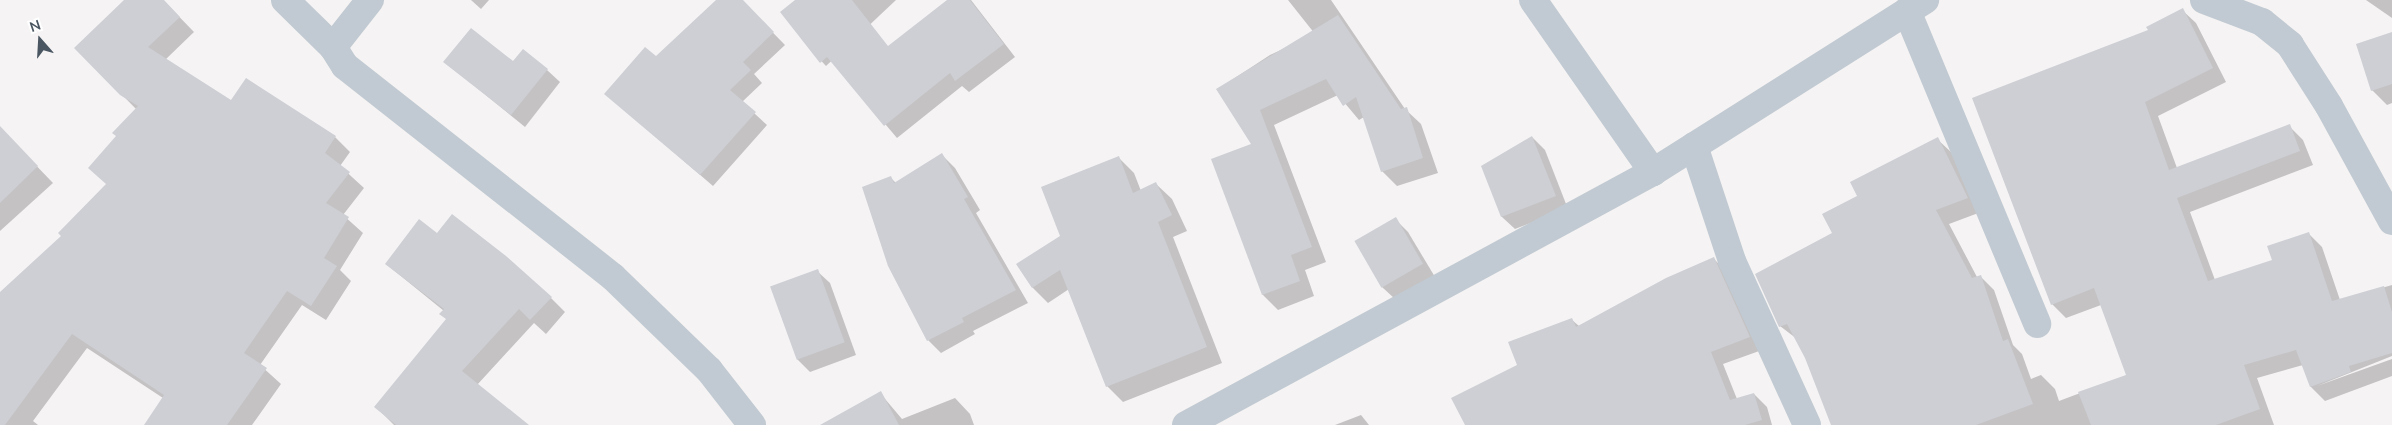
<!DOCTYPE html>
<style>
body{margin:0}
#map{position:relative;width:2392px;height:425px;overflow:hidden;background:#f5f3f3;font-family:Mulish,sans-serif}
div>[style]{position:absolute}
.shadow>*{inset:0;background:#0003}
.building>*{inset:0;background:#cdcfd5;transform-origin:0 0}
.minor>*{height:28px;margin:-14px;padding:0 14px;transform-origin:14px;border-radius:14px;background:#c1cad2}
span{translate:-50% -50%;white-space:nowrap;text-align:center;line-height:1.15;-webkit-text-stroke:5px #fff;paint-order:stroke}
.north{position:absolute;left:15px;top:15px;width:50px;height:50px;-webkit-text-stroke:4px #fff;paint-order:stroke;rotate:341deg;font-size:14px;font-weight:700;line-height:20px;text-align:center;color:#4a5661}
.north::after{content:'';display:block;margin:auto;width:18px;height:22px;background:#4a5661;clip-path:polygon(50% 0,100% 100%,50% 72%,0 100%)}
</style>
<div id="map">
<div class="shadow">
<div style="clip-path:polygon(126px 0,163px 0,194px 32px,165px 60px,232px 102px,335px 137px,350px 152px,340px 166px,364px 188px,343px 215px,363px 233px,340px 270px,351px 281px,326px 320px,302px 305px,260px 365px,281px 384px,252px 425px,146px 425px,163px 398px,87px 348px,33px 421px,38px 425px,0 425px,0 294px,63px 236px,107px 185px,117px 136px,137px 110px,76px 48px)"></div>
<div style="clip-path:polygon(471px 0,489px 0,481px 9px)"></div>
<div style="clip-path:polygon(718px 0,741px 0,785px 45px,754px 74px,762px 83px,742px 102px,767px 125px,713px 186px,606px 94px,656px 58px)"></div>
<div style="clip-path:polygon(797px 0,896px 0,826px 66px,814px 53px)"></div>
<div style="clip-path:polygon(950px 0,971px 0,1015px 57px,969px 92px,962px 86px,897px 138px,847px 79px)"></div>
<div style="clip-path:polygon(1288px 0,1331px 0,1405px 109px,1421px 124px,1438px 173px,1397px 186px,1382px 171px,1364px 117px,1359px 120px,1338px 95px,1274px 125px,1326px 262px,1305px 270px,1314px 296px,1278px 310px,1263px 295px,1213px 160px,1253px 145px,1218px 89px,1270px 55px,1315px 34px)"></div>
<div style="clip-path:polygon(2366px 0,2392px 0,2392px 18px)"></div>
<div style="clip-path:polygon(2182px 10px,2196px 23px,2226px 82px,2158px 116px,2177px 168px,2289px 126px,2303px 140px,2313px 165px,2190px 212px,2215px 280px,2274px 261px,2308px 233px,2322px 247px,2340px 300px,2392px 285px,2392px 356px,2317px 386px,2392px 359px,2392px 376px,2325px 401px,2311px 387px,2303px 365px,2257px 378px,2274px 425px,1833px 425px,1806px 357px,1797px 339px,1780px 326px,1833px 233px,1859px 196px,1937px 139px,1951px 152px,1981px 212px,1949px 224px,1977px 277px,1980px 276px,1994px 290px,2013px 345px,2022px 354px,2031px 379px,2041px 375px,2055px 389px,2059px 401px,2128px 375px,2101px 305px,2066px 318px,2052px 304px,2149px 31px)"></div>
<div style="clip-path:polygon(2392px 33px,2392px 103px,2387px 105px,2372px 90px)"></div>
<div style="clip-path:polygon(445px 62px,513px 63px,547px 70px,560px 82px,525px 127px)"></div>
<div style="clip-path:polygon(0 128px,53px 183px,0 231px)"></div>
<div style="clip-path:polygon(1532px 137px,1545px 150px,1568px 209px,1515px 229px,1502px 217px,1483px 167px)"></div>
<div style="clip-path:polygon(942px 155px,955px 168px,980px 210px,976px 213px,1028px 303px,973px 331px,975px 334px,941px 353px,928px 340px,891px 178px,896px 183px)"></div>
<div style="clip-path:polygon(1119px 158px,1134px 173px,1141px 191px,1156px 184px,1172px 199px,1187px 231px,1173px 237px,1222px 363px,1123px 402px,1107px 386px,1069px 289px,1048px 303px,1033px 288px,1018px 264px,1062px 236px)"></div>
<div style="clip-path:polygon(1395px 219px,1408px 232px,1435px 277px,1395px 299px,1382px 287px,1357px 242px)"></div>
<div style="clip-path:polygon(437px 235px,551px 298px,565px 312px,546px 334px,534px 323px,477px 385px,520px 425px,394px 425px,376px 407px,447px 320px,444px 311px,386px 264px)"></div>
<div style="clip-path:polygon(1714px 259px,1727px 272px,1762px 350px,1723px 364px,1737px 399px,1754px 394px,1767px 407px,1772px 425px,1465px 425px,1519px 365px,1572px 320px,1579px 326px)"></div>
<div style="clip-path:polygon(817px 271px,830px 283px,856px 355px,810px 372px,797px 359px)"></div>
<div style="clip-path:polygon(880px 393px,902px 419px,955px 398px,970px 414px,974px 425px,823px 425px)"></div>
<div style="clip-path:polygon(1361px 415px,1369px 425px,1335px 425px)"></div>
</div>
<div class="building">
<div style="clip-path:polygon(124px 0,164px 0,180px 17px,148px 47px,231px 100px,246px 78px,336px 136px,325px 153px,350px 172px,326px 203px,349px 217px,324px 258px,337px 266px,311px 306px,287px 291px,244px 353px,267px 368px,227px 425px,144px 425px,164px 395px,72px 334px,5px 425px,0 425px,0 292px,61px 236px,58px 233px,106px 184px,88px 168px,116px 136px,112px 133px,138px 106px,120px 95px,74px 48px)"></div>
<div style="clip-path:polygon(716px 0,743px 0,774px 32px,743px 62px,751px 70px,730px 90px,756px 112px,700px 175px,604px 94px,645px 47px,656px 56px)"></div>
<div style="clip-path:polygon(795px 0,852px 0,888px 46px,947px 0,970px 0,1004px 44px,955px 81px,950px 73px,884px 126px,827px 57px,820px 63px,780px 12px)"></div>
<div style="clip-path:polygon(2183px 8px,2213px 68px,2145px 102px,2169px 170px,2290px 124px,2300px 151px,2177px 198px,2208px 281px,2272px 260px,2267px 246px,2309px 232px,2332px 301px,2384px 286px,2392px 312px,2392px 353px,2349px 366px,2351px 372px,2310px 387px,2296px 350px,2244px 365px,2260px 409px,2216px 425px,2091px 425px,2078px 392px,2126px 375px,2094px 288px,2051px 305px,1972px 98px,2148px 30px,2146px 27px)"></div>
<div style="clip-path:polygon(1338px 15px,1401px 109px,1407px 107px,1423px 158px,1381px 172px,1356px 97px,1343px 106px,1326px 79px,1260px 110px,1312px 247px,1291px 255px,1300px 281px,1262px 295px,1211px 159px,1251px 144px,1216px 89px)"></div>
<div style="clip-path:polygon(471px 28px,513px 61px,523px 49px,548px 69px,511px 115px,443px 62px)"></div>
<div style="clip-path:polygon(2392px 32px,2392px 84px,2371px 91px,2356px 44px)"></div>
<div style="clip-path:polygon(0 126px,38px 166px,0 203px)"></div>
<div style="clip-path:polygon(1532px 136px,1556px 196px,1501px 217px,1481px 166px)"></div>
<div style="clip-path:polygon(1938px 137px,1968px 198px,1936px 210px,1972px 278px,1981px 275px,2003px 341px,2008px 339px,2033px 404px,1976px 425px,1831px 425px,1805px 358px,1787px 324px,1779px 327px,1755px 274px,1832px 233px,1822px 214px,1857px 196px,1850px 182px)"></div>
<div style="clip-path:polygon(942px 153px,968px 197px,964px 199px,1016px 290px,962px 318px,964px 322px,927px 341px,888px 266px,862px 187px,891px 176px,894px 183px)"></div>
<div style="clip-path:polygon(1119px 156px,1133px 193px,1156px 182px,1172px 215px,1158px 222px,1207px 347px,1106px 387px,1060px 270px,1032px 288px,1016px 264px,1060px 236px,1041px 187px)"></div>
<div style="clip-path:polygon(452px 214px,506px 256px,552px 297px,530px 320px,519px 309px,462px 371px,529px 425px,396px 425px,374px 407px,446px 319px,439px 314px,444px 309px,385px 264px,419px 219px,437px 233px)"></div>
<div style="left:1396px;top:217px;width:54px;height:48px;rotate:60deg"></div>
<div style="clip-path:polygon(1714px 257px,1750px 337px,1711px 352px,1730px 400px,1754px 393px,1762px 420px,1745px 425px,1465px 425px,1451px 398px,1517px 365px,1508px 342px,1572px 318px,1576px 327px,1666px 278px)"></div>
<div style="left:818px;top:269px;width:78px;height:51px;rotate:70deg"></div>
<div style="clip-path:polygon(881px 391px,899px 425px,820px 425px)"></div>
</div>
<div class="minor">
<div style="left:285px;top:0;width:67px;rotate:44.4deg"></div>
<div style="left:333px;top:47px;width:22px;rotate:58deg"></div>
<div style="left:345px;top:66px;width:341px;rotate:38.2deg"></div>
<div style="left:613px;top:277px;width:134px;rotate:44.1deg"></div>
<div style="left:709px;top:370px;width:70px;rotate:52deg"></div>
<div style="left:1533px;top:0;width:210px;rotate:55.1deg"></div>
<div style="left:2204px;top:0;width:62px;rotate:20.8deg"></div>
<div style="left:2262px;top:22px;width:36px;rotate:39deg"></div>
<div style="left:2290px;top:45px;width:72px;rotate:57.4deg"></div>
<div style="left:2329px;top:106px;width:131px;rotate:61.3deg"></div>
<div style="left:1907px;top:11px;width:339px;rotate:67.4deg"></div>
<div style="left:333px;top:47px;width:60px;rotate:-51.8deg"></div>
<div style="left:1694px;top:146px;width:121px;rotate:71.7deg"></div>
<div style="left:1732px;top:261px;width:180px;rotate:65.4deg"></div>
<div style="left:1186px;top:425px;width:531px;rotate:-28.45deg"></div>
<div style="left:1653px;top:172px;width:322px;rotate:-32.3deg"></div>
</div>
<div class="north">N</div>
</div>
